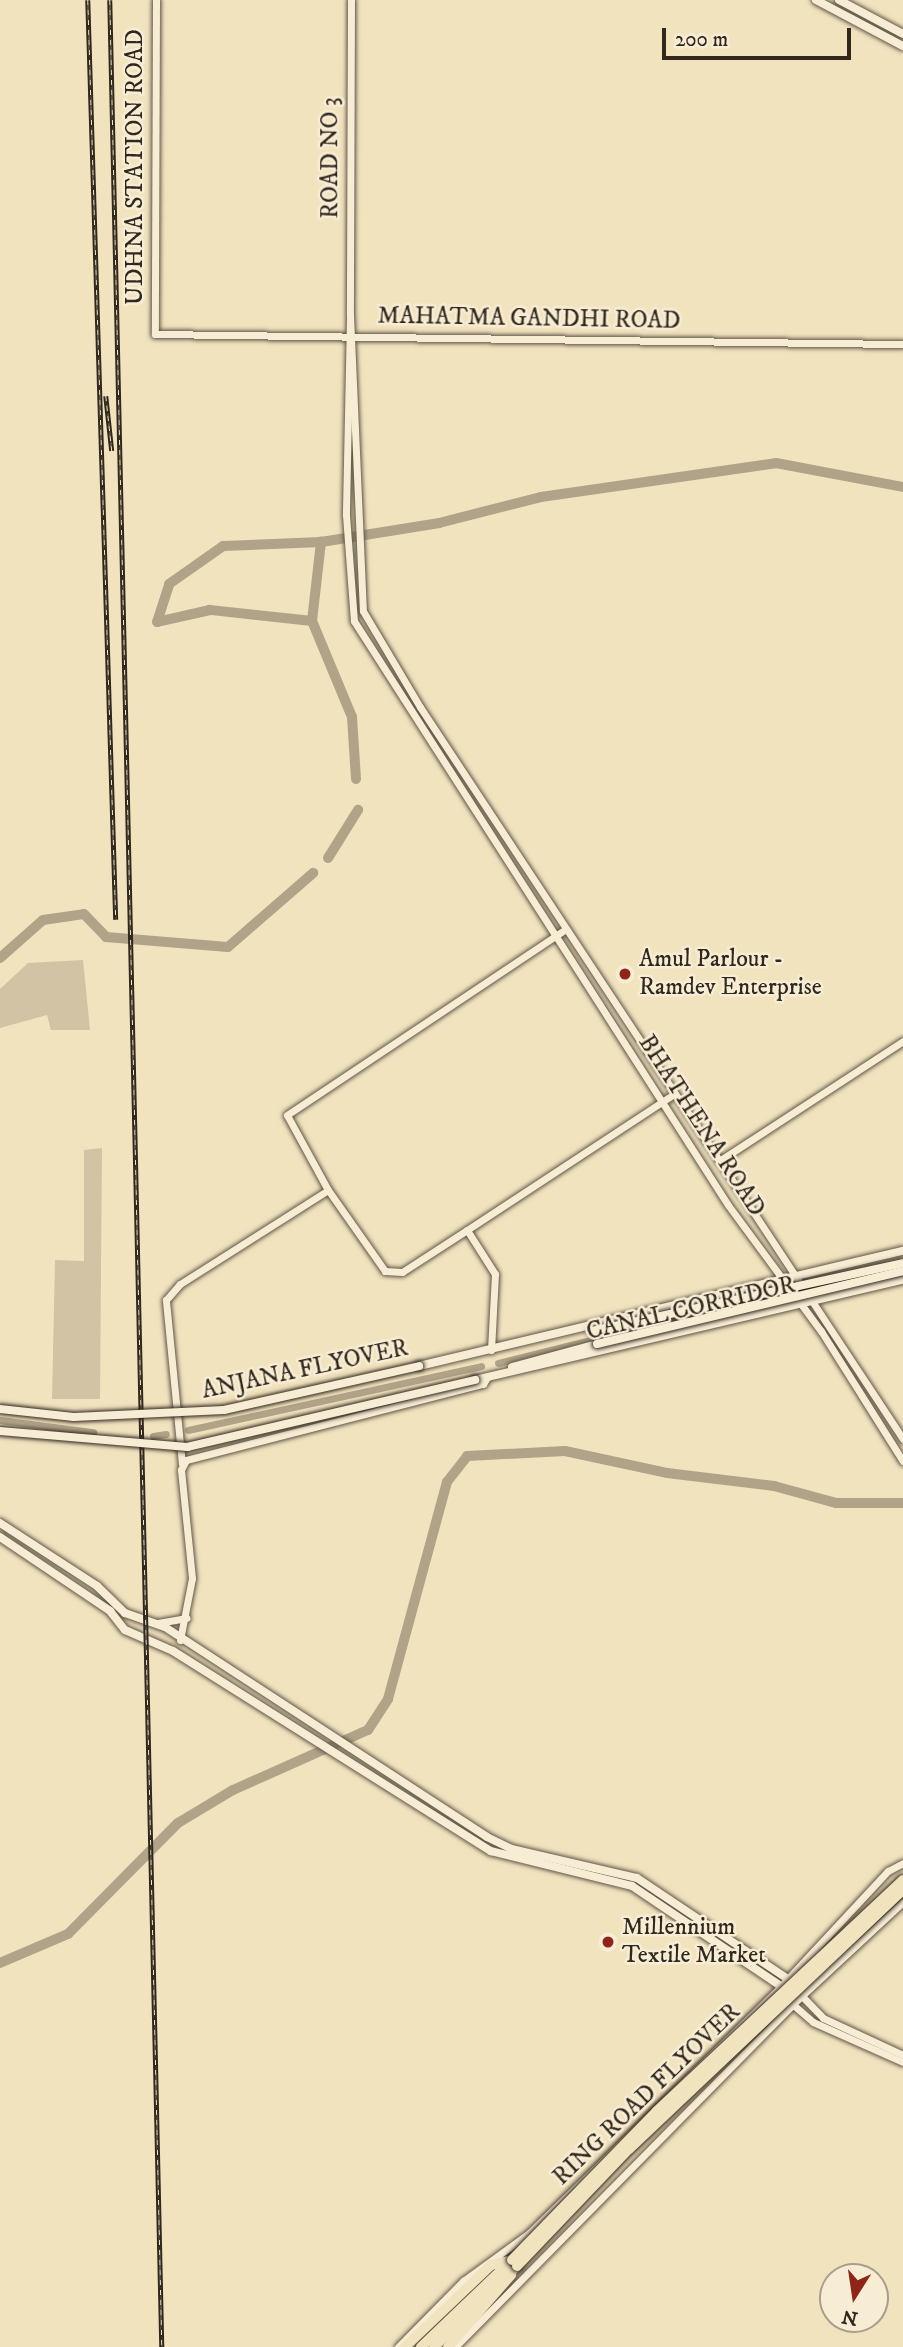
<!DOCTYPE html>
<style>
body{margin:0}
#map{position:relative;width:903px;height:2347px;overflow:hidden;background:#f2e3bf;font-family:"IM FELL DW Pica",serif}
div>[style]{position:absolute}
.green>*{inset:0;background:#d1c3a3}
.canal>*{height:7px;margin:-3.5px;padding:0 3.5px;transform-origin:3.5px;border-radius:3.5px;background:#b0a388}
.river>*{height:10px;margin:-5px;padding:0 5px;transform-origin:5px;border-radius:5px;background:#b0a388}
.roads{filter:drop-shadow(0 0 2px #605646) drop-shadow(0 0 2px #605646)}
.tertiary>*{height:7px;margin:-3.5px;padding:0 3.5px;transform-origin:3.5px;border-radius:3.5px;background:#f7edd5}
.secondary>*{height:8px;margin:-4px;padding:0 4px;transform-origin:4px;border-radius:4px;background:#f7edd5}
.trunk>*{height:10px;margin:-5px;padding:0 5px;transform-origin:5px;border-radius:5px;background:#f2e3bf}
.rail>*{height:4.5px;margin-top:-2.25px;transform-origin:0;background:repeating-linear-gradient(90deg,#f7edd5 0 5px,#30271d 0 10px);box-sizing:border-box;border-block:2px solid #30271d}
.bridges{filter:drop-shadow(0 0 2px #30271d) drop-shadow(0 0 2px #30271d)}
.secondary-bridge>*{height:8px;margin:-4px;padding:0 4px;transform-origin:4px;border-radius:4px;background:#f7edd5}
.trunk-bridge>*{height:10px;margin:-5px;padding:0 5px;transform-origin:5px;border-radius:5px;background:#f2e3bf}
.dots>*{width:19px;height:19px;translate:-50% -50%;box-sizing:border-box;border:4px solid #f7edd5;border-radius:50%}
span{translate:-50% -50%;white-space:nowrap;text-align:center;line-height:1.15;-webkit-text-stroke:5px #f7edd5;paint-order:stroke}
.street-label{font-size:24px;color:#30271d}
.poi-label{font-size:24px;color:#30271d}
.left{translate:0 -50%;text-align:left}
.north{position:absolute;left:819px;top:2263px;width:70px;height:70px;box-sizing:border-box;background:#f7edd5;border:2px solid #a79e8b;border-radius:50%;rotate:192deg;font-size:19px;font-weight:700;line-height:28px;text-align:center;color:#30271d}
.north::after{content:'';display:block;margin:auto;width:24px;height:32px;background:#8f2418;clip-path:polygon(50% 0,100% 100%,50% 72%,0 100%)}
.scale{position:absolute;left:662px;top:28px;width:189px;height:32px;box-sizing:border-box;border:4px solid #30271d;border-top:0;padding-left:9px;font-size:21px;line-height:24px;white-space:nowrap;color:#30271d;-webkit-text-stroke:5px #f7edd5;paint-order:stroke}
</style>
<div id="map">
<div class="green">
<div style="clip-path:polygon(83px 960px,90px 1030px,51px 1030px,47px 1015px,0 1028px,0 989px,28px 963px)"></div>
<div style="clip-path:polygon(102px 1148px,100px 1399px,52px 1399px,55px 1260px,84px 1261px,84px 1150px)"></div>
</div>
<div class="canal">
<div style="left:827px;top:1284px;width:61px;rotate:-12.2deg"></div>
<div style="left:498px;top:1363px;width:244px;rotate:-14deg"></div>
<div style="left:0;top:1420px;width:94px;rotate:7.4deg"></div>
<div style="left:188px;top:1430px;width:300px;rotate:-12.3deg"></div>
<div style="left:153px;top:1436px;width:13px;rotate:-9deg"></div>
</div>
<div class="river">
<div style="left:312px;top:621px;width:80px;rotate:-83.5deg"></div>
<div style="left:356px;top:779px;width:62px;rotate:-93.7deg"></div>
<div style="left:352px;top:717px;width:104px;rotate:-112.6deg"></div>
<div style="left:312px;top:621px;width:103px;rotate:-173.8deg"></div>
<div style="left:210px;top:610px;width:54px;rotate:167.2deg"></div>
<div style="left:157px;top:622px;width:40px;rotate:-72deg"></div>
<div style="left:169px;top:584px;width:66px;rotate:-35.1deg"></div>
<div style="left:223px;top:546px;width:98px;rotate:-2.3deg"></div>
<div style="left:321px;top:542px;width:120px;rotate:-9.1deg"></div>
<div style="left:439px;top:523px;width:105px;rotate:-14.3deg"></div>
<div style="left:541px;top:497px;width:237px;rotate:-8.2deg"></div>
<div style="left:776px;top:463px;width:129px;rotate:10.7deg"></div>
<div style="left:328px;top:858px;width:57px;rotate:-58deg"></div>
<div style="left:0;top:958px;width:57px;rotate:-41.5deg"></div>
<div style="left:43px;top:920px;width:41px;rotate:-8.3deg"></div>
<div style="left:84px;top:914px;width:32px;rotate:46deg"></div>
<div style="left:106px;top:937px;width:122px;rotate:4.7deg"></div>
<div style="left:228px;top:947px;width:113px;rotate:-41deg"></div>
<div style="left:0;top:1963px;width:74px;rotate:-23.1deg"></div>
<div style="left:68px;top:1934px;width:156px;rotate:-45.3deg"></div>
<div style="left:178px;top:1823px;width:64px;rotate:-31deg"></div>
<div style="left:233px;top:1790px;width:148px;rotate:-24deg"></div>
<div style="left:368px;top:1730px;width:37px;rotate:-57deg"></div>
<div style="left:388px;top:1699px;width:225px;rotate:-74.8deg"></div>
<div style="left:447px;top:1482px;width:33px;rotate:-52deg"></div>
<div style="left:467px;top:1456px;width:98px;rotate:-2.9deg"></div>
<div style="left:565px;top:1451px;width:104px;rotate:12.2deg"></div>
<div style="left:667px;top:1473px;width:108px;rotate:6.9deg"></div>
<div style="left:774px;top:1486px;width:64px;rotate:15.3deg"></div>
<div style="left:836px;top:1503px;width:67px"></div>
</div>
<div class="roads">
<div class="tertiary">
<div style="left:156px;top:0;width:334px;rotate:90.2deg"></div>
<div style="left:155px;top:334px;width:748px;rotate:0.77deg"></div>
<div style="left:351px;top:0;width:315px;rotate:90.2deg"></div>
<div style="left:350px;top:315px;width:296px;rotate:87.5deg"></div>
<div style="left:363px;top:611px;width:112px;rotate:59.3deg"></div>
<div style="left:420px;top:707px;width:877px;rotate:56.58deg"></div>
<div style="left:350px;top:319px;width:196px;rotate:91.2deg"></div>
<div style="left:346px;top:515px;width:106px;rotate:85.7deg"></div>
<div style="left:354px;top:621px;width:693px;rotate:57.36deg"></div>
<div style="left:728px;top:1205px;width:157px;rotate:53.6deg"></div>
<div style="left:821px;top:1331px;width:154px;rotate:57.8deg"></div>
<div style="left:719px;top:1161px;width:220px;rotate:-33.1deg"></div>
<div style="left:467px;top:1230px;width:77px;rotate:147.1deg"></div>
<div style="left:402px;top:1272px;width:17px;rotate:-177deg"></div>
<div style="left:385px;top:1271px;width:99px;rotate:-125.1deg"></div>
<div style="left:328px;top:1190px;width:85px;rotate:-118.7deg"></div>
<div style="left:287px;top:1115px;width:335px;rotate:-33.7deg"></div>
<div style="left:491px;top:1350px;width:76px;rotate:-87deg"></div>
<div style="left:495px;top:1274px;width:52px;rotate:-122.5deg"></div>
<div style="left:467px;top:1230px;width:248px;rotate:-33.3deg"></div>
<div style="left:182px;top:1464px;width:165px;rotate:-95.6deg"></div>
<div style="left:166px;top:1300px;width:21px;rotate:-49deg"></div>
<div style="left:180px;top:1284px;width:175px;rotate:-32.4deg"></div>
<div style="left:158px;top:1623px;width:29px;rotate:-10deg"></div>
<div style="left:180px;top:1640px;width:63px;rotate:-79deg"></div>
<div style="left:192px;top:1578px;width:109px;rotate:-95.8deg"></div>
<div style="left:181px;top:1470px;width:11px;rotate:-63deg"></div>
<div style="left:186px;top:1460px;width:307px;rotate:-14.4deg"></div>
<div style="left:483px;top:1384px;width:9px;rotate:-58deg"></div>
<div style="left:800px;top:1994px;width:33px;rotate:46deg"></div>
<div style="left:823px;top:2018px;width:88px;rotate:24.8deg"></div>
<div style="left:790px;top:2002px;width:30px;rotate:41deg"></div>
<div style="left:813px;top:2022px;width:98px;rotate:24deg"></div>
<div style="left:398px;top:2347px;width:93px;rotate:-45.4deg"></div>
<div style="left:463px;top:2281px;width:82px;rotate:-36deg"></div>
<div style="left:529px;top:2233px;width:353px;rotate:-44.4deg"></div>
<div style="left:781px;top:1986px;width:157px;rotate:-47.1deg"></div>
<div style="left:888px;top:1871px;width:17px;rotate:-28deg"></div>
<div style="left:455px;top:2347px;width:480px;rotate:-45.4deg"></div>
<div style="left:792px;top:2005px;width:151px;rotate:-42.9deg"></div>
</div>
<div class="secondary">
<div style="left:816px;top:0;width:98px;rotate:27.9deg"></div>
<div style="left:839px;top:0;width:72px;rotate:28deg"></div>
<div style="left:419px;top:1366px;width:497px;rotate:-13.4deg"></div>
<div style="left:512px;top:1367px;width:88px;rotate:-15.1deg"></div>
<div style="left:475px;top:1380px;width:440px;rotate:-13.2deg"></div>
<div style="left:0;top:1523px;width:116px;rotate:33deg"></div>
<div style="left:97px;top:1586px;width:39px;rotate:44deg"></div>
<div style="left:125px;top:1613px;width:42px;rotate:19.3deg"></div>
<div style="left:165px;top:1627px;width:384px;rotate:33.1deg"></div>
<div style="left:487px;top:1837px;width:28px;rotate:26deg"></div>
<div style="left:512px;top:1849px;width:128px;rotate:13.1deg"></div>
<div style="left:637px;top:1878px;width:182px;rotate:33.8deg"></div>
<div style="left:0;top:1537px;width:133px;rotate:33.9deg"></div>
<div style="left:110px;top:1611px;width:24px;rotate:52deg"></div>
<div style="left:125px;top:1630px;width:52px;rotate:23.6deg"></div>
<div style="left:173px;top:1651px;width:376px;rotate:32.2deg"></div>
<div style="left:491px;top:1851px;width:145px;rotate:13.9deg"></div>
<div style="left:632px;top:1886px;width:179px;rotate:33.9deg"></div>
</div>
<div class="trunk">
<div style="left:405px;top:2347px;width:119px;rotate:-43.6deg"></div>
<div style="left:491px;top:2265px;width:22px;rotate:-13deg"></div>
<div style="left:421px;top:2347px;width:122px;rotate:-43.7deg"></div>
<div style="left:434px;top:2347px;width:116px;rotate:-44.3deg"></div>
<div style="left:448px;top:2347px;width:96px;rotate:-48.8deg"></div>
</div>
</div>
<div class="rail">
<div style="left:88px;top:0;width:920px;rotate:88.26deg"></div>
<div style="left:110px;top:0;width:2348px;rotate:88.73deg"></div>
<div style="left:106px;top:396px;width:55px;rotate:83.8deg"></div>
</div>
<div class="bridges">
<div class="secondary-bridge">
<div style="left:592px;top:1331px;width:318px;rotate:-12.3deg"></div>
<div style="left:597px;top:1344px;width:315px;rotate:-13.4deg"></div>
<div style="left:0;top:1409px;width:74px;rotate:6.2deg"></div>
<div style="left:74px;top:1417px;width:150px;rotate:-2.7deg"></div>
<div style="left:224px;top:1410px;width:200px;rotate:-12.7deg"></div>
<div style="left:0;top:1431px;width:188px;rotate:4.9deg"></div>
<div style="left:187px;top:1447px;width:296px;rotate:-13.1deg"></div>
</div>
<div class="trunk-bridge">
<div style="left:512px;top:2260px;width:208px;rotate:-45.8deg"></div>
<div style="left:657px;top:2111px;width:337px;rotate:-43.2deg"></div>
<div style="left:517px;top:2266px;width:162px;rotate:-46.3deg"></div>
<div style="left:629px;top:2149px;width:377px;rotate:-43.4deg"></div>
</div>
</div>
<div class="dots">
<div style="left:625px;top:974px;background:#8f2418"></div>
<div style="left:608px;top:1942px;background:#8f2418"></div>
</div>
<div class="street-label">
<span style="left:331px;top:158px;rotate:-90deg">ROAD NO 3</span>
<span style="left:136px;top:167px;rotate:-90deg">UDHNA STATION ROAD</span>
<span style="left:529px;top:319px;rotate:1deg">MAHATMA GANDHI ROAD</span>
<span style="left:701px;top:1126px;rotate:57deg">BHATHENA ROAD</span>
<span style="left:691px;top:1309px;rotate:-13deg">CANAL CORRIDOR</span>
<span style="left:305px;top:1370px;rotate:-12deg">ANJANA FLYOVER</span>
<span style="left:647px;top:2095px;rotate:-44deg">RING ROAD FLYOVER</span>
</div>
<div class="poi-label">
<span class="left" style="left:639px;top:974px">Amul Parlour -<br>Ramdev Enterprise</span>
<span class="left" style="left:622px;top:1942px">Millennium<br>Textile Market</span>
</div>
<div class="north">N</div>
<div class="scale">200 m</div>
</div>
